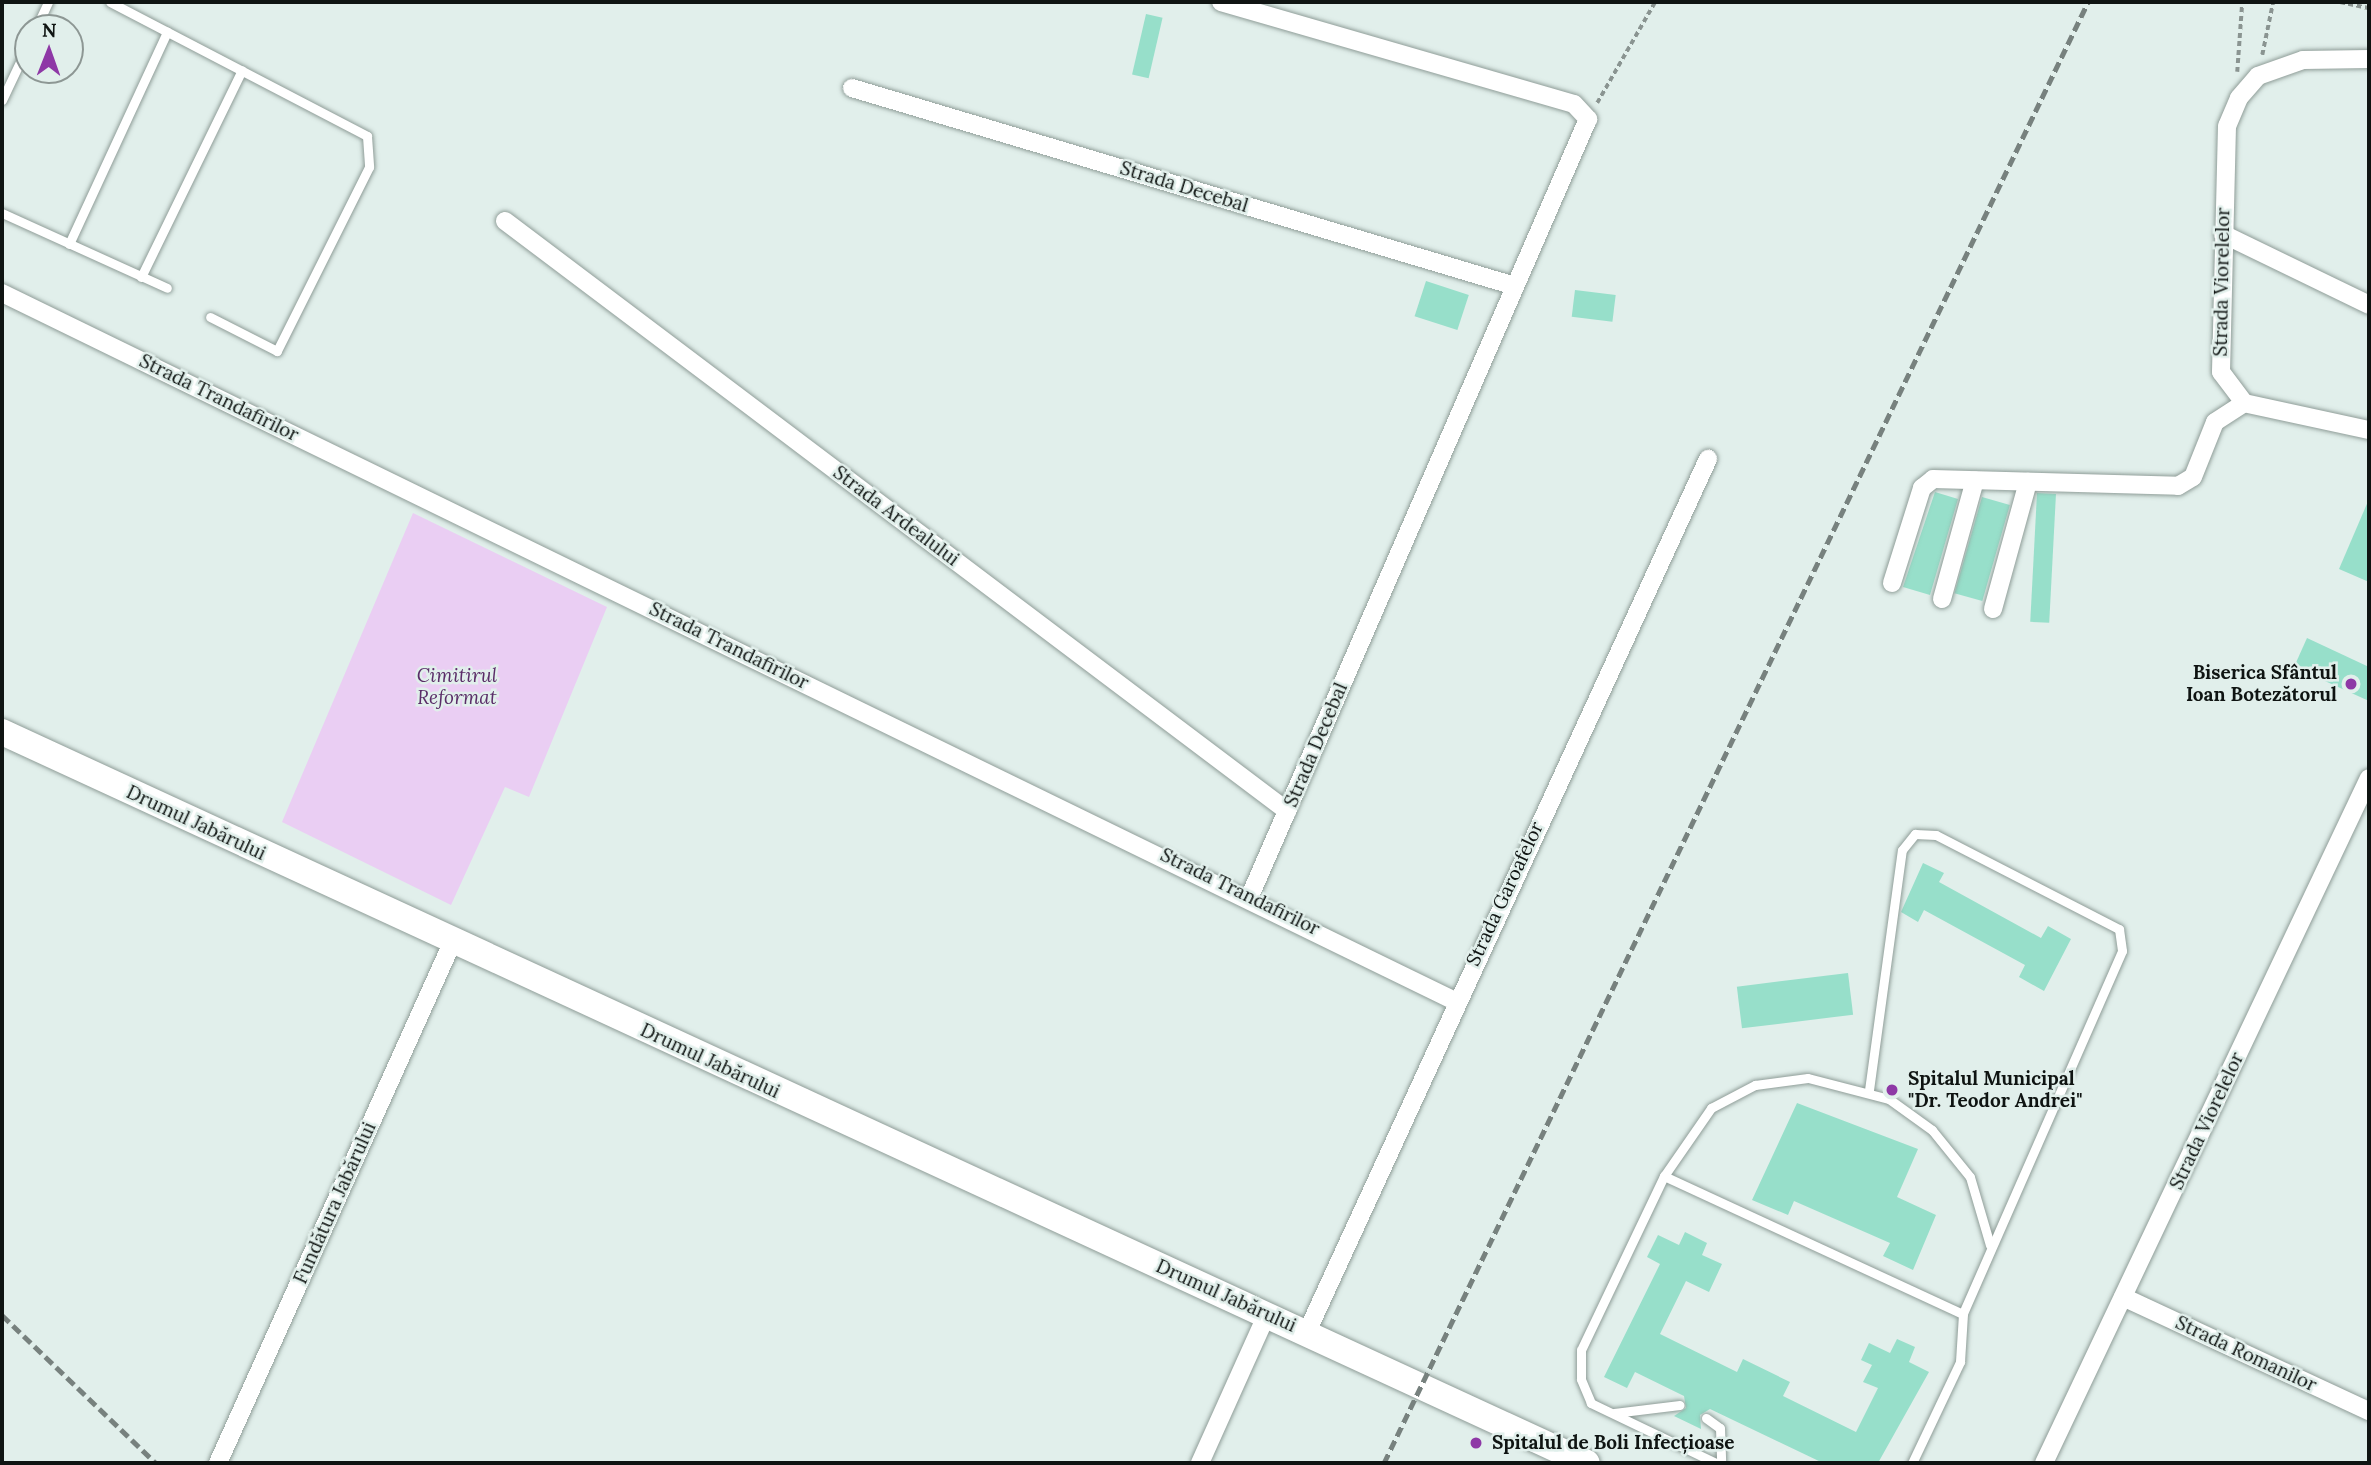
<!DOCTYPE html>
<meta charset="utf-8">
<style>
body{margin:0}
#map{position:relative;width:2371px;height:1465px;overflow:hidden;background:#e1efeb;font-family:Lora,serif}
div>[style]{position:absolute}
.green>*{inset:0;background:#eacef3}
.building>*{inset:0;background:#97dfca;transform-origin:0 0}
.path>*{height:3.5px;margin-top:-1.75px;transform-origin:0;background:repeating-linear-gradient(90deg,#8a9491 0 5px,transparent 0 8.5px)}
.roads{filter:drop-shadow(0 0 2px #8f9d98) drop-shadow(0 0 2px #8f9d98)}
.service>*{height:9px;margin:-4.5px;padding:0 4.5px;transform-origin:4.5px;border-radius:4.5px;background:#fff}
.minor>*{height:18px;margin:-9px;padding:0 9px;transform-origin:9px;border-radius:9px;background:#fff}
.secondary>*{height:26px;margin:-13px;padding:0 13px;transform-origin:13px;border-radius:13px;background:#fff}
.rail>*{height:5px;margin-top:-2.5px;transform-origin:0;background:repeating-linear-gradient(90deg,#77817e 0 10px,transparent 0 15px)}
.dots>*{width:19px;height:19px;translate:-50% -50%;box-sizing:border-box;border:4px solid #e1efeb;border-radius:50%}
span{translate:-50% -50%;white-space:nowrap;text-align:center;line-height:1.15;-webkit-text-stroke:5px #e1efeb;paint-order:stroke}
.street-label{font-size:19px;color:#0f1412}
.poi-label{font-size:19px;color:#0f1412;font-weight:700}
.right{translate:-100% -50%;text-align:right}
.left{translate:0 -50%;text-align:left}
.park-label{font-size:19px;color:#5a2d68;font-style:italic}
.frame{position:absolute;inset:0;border:4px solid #0f1412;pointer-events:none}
.north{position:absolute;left:14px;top:14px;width:70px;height:70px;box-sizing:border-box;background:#e1efeb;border:2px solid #8d9794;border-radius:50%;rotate:1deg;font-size:19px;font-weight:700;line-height:28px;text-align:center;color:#0f1412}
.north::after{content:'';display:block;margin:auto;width:24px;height:32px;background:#8e38a6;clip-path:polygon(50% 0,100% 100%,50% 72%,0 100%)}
</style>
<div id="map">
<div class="green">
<div style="clip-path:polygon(413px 513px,607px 607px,529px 797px,505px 787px,451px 905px,282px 822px)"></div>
</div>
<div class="building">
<div style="left:1146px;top:14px;width:17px;height:62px;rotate:13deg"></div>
<div style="left:1426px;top:281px;width:45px;height:37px;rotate:18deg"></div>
<div style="left:1575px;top:290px;width:41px;height:27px;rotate:7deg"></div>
<div style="clip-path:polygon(1935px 492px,1958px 499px,1930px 595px,1903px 587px)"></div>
<div style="left:2037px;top:493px;width:19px;height:129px;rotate:3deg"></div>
<div style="left:1982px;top:497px;width:29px;height:100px;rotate:16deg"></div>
<div style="clip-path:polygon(2369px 499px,2369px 582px,2339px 569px)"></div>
<div style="clip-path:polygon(2307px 638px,2369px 667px,2369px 701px,2294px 667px)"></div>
<div style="clip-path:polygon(1923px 863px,1944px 873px,1939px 882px,2041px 938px,2048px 926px,2071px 939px,2044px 991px,2019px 977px,2025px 965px,1924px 910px,1918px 922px,1901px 912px)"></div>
<div style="left:1848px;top:973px;width:42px;height:112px;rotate:83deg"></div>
<div style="clip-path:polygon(1797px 1103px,1918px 1149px,1897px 1197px,1936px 1215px,1913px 1270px,1883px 1256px,1890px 1243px,1794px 1201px,1788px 1215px,1752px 1200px)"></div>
<div style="clip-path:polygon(1685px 1232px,1707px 1243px,1702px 1255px,1722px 1264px,1709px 1292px,1686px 1281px,1660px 1334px,1737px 1372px,1743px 1359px,1790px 1382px,1783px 1396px,1856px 1432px,1878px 1388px,1863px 1382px,1872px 1365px,1861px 1360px,1869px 1343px,1890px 1353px,1897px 1339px,1915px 1347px,1909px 1362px,1929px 1372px,1878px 1463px,1823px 1463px,1710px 1409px,1700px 1415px,1701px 1429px,1674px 1416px,1686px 1408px,1684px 1396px,1635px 1372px,1627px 1388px,1604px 1377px,1660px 1264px,1647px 1257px,1658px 1235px,1679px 1245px)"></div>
</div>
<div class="path">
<div style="left:2340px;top:2px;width:30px;rotate:12deg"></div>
<div style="left:2262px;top:55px;width:54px;rotate:-78.3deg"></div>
<div style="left:2237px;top:72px;width:70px;rotate:-85.9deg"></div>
<div style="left:1597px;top:103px;width:116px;rotate:-60.1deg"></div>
</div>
<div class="roads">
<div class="service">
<div style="left:110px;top:2px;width:290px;rotate:27.5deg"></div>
<div style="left:367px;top:136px;width:31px;rotate:86deg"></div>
<div style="left:369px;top:167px;width:206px;rotate:116.6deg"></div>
<div style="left:277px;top:351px;width:75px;rotate:-153.1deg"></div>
<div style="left:36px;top:28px;width:29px;rotate:-65deg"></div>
<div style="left:2px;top:100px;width:61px;rotate:-64.7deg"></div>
<div style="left:2px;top:213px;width:181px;rotate:24.4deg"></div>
<div style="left:69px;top:244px;width:234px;rotate:-65.2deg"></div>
<div style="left:141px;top:277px;width:230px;rotate:-64deg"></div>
<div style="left:1869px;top:1090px;width:242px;rotate:-82.2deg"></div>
<div style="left:1902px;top:850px;width:21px;rotate:-51deg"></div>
<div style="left:1915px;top:834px;width:21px;rotate:3deg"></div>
<div style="left:1936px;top:835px;width:206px;rotate:27.2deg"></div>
<div style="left:2119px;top:929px;width:22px;rotate:82deg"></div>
<div style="left:2122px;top:951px;width:396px;rotate:113.7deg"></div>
<div style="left:1963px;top:1314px;width:48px;rotate:93.6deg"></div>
<div style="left:1960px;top:1362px;width:112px;rotate:115.4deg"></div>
<div style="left:1664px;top:1176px;width:329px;rotate:24.8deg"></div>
<div style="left:1614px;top:1413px;width:66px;rotate:-6.9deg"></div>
<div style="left:1706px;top:1418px;width:17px;rotate:36deg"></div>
<div style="left:1720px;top:1428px;width:35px;rotate:88deg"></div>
<div style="left:1716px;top:1463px;width:139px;rotate:-154.4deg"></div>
<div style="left:1591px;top:1403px;width:26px;rotate:-113deg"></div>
<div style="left:1581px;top:1379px;width:29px;rotate:-90deg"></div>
<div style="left:1581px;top:1350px;width:193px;rotate:-64.5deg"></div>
<div style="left:1664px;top:1176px;width:83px;rotate:-55.3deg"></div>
<div style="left:1711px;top:1108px;width:50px;rotate:-27.6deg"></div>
<div style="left:1755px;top:1085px;width:53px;rotate:-7.5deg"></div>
<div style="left:1808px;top:1078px;width:84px;rotate:14.5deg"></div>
<div style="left:1889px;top:1099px;width:53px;rotate:35.8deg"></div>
<div style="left:1932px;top:1130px;width:60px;rotate:51deg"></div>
<div style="left:1970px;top:1177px;width:71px;rotate:73.6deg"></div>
</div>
<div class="minor">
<div style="left:1221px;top:2px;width:367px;rotate:16.1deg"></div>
<div style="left:1574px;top:104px;width:21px;rotate:47deg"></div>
<div style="left:1588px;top:119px;width:847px;rotate:113.51deg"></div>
<div style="left:2369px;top:59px;width:66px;rotate:179.1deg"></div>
<div style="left:2303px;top:60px;width:48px;rotate:160.4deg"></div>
<div style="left:2258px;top:76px;width:29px;rotate:131deg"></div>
<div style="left:2239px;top:98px;width:30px;rotate:113deg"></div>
<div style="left:2227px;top:126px;width:246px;rotate:91.4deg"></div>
<div style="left:2221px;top:372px;width:39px;rotate:53deg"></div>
<div style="left:2244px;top:403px;width:128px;rotate:12.2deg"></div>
<div style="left:852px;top:88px;width:692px;rotate:16.63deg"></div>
<div style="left:505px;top:221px;width:980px;rotate:37.03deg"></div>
<div style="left:2223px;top:234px;width:162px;rotate:25.9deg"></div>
<div style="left:2px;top:293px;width:1616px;rotate:25.98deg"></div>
<div style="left:1892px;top:583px;width:100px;rotate:-72.5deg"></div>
<div style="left:1922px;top:488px;width:14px;rotate:-39deg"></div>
<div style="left:1933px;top:479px;width:245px;rotate:1.6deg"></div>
<div style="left:2178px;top:486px;width:17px;rotate:-31deg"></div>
<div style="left:2193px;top:477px;width:59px;rotate:-68.2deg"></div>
<div style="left:2215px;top:422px;width:35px;rotate:-33deg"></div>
<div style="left:1942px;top:599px;width:123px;rotate:-74.5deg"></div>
<div style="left:1993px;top:609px;width:132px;rotate:-74.6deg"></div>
<div style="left:2123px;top:1297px;width:271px;rotate:24.9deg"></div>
<div style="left:1307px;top:1332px;width:961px;rotate:-65.33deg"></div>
<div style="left:218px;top:1463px;width:570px;rotate:-65.77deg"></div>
<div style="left:1200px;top:1463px;width:163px;rotate:-65.8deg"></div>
<div style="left:2044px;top:1463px;width:758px;rotate:-64.62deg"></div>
</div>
<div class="secondary">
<div style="left:2px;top:732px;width:1745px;rotate:24.76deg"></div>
</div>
</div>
<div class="rail">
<div style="left:2px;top:1315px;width:214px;rotate:43.9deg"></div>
<div style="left:1384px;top:1463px;width:1622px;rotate:-64.27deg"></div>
</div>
<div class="dots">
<div style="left:2351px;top:684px;background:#8e38a6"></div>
<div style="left:1892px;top:1090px;background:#8e38a6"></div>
<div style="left:1476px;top:1443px;background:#8e38a6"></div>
</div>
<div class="street-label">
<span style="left:1184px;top:187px;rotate:17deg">Strada Decebal</span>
<span style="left:2222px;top:282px;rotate:-89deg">Strada Viorelelor</span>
<span style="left:219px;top:398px;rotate:26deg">Strada Trandafirilor</span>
<span style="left:896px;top:516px;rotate:37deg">Strada Ardealului</span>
<span style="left:729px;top:646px;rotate:26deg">Strada Trandafirilor</span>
<span style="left:1316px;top:745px;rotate:-67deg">Strada Decebal</span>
<span style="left:196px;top:823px;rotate:25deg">Drumul Jabărului</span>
<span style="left:1240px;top:892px;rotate:26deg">Strada Trandafirilor</span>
<span style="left:1505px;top:894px;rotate:-65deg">Strada Garoafelor</span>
<span style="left:710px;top:1061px;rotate:25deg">Drumul Jabărului</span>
<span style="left:2207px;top:1121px;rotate:-65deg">Strada Viorelelor</span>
<span style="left:335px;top:1203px;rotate:-66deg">Fundătura Jabărului</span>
<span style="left:1226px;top:1296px;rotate:24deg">Drumul Jabărului</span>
<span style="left:2246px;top:1354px;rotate:25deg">Strada Romanilor</span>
</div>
<div class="poi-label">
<span class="right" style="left:2337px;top:684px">Biserica Sfântul<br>Ioan Botezătorul</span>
<span class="left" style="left:1908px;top:1090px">Spitalul Municipal<br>"Dr. Teodor Andrei"</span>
<span class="left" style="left:1492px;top:1443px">Spitalul de Boli Infecțioase</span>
</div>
<div class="park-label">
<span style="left:457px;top:687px">Cimitirul<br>Reformat</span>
</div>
<div class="frame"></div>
<div class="north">N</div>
</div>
